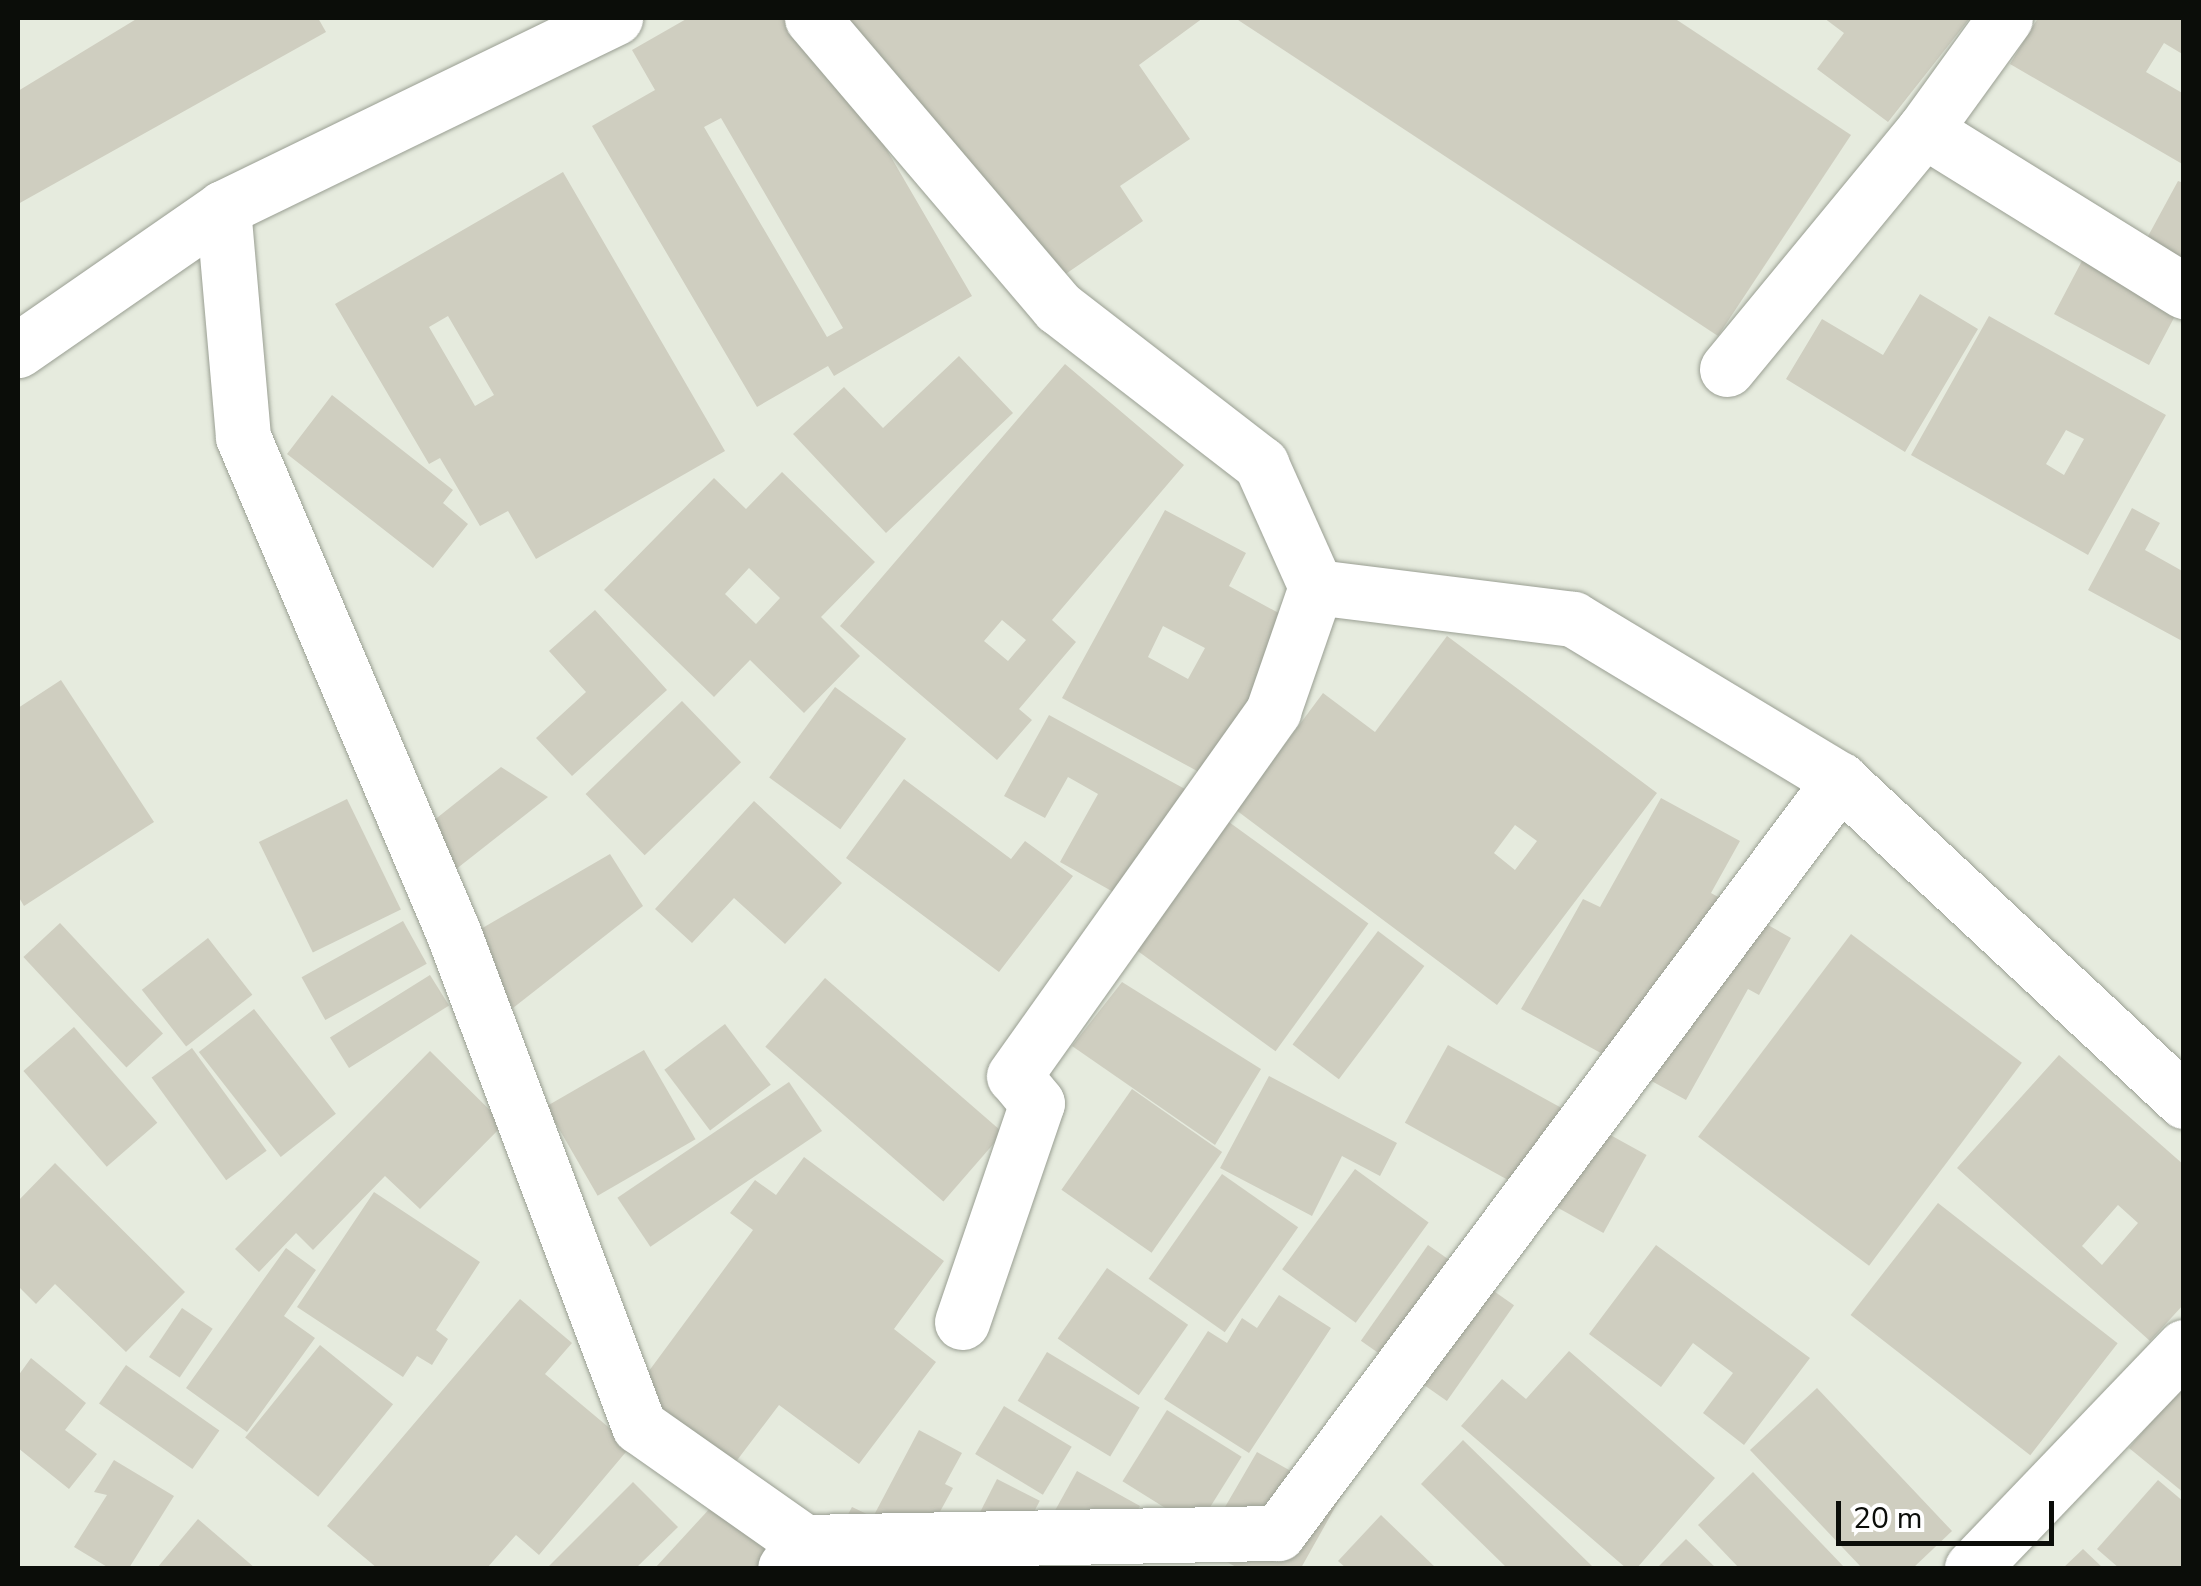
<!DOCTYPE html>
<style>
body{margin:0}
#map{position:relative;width:2201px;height:1586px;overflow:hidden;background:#e6ebde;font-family:"Nunito Sans",sans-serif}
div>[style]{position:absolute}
.building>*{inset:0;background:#cfcec0;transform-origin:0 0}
.roads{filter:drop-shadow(0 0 2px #9a9f93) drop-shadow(0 0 2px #9a9f93)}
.minor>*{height:55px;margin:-27.5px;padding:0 27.5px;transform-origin:27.5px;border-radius:27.5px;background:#fff}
.tertiary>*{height:55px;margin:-27.5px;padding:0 27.5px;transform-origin:27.5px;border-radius:27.5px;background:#fff}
span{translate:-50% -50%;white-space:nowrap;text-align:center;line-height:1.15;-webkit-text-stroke:8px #fff;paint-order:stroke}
.frame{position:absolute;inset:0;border:20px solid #0b0d09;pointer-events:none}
.scale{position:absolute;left:1836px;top:1501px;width:218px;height:45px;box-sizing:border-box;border:5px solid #0b0d09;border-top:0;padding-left:12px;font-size:30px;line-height:35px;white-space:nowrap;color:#0b0d09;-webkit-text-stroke:8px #fff;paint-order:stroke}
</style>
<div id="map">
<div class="building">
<div style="clip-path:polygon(138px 18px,318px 18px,326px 32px,18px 204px,18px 91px)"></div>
<div style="clip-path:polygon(evenodd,688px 18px,810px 18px,972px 296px,834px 376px,828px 366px,757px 407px,592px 126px,655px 90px,632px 50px,688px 18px,721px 118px,843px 328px,827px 337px,704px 127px,721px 118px)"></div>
<div style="clip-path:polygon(843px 18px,1203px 18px,1139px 65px,1190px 139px,1120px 186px,1143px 221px,1032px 297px)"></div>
<div style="clip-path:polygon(1235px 18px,1674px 18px,1851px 135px,1718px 336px)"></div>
<div style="clip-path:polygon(1824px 18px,1970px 18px,1888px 122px,1817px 69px,1844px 33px)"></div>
<div style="clip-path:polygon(2038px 18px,2184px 18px,2184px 55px,2164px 43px,2146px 72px,2184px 94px,2184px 165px,2010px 64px)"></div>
<div style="clip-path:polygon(evenodd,563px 172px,725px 451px,536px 559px,508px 511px,480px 526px,440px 458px,429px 464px,335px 304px,563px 172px,448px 316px,494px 395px,475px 406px,429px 327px,448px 316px)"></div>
<div style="clip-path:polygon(2178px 181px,2184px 183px,2184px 299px,2149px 365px,2054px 314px,2093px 240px,2134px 262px)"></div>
<div style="clip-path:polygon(1920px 294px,1978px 329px,1905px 452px,1786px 379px,1822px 319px,1883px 355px)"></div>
<div style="clip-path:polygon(evenodd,1989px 316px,2166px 415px,2088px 555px,1911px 455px,1989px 316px,2066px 430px,2084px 439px,2064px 475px,2046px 464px,2066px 430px)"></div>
<div style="clip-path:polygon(959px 356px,1013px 413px,886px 533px,793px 434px,844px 387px,883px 428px)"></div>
<div style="clip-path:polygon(evenodd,1065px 364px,1184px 465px,1052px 620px,1076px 642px,1019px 709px,1032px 720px,997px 760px,840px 626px,1065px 364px,1002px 620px,1026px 640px,1008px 661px,984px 641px,1002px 620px)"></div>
<div style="clip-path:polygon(332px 395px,453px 490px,443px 503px,468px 524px,433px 568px,287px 454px)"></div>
<div style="clip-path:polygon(evenodd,782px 472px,875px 562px,821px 617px,860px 656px,804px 713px,750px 660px,714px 697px,604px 590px,714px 478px,746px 509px,782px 472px,749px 568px,780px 598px,756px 624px,725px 594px,749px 568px)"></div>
<div style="clip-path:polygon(2132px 508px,2160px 523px,2145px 550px,2184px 572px,2184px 642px,2088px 590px)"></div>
<div style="clip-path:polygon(evenodd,1165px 510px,1246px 553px,1229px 586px,1297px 623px,1212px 779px,1062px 698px,1165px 510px,1163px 626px,1205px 648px,1188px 679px,1148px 657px,1163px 626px)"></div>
<div style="clip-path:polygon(595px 610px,667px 690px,572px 776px,536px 738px,586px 692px,549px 651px)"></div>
<div style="clip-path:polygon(evenodd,1447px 636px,1657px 793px,1497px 1005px,1236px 810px,1323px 693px,1375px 732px,1447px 636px,1515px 825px,1537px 841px,1515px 870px,1494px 853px,1515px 825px)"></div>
<div style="clip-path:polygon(61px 680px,154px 822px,24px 906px,18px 896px,18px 708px)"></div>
<div style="left:835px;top:687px;width:88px;height:112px;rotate:36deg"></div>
<div style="left:682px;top:701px;width:85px;height:134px;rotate:46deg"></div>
<div style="clip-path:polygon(1049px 715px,1185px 789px,1124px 898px,1060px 862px,1098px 794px,1068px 777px,1045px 818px,1004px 796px)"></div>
<div style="clip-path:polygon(501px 767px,548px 797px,455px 870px,423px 829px)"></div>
<div style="clip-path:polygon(904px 779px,1011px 859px,1025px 841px,1073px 876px,999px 972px,846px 858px)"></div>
<div style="clip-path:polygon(1661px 798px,1740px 841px,1711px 893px,1791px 938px,1759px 995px,1748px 989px,1686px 1100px,1521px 1009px,1583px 899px,1600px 907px)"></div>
<div style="left:347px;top:799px;width:123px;height:98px;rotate:64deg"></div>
<div style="clip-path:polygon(754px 801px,842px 883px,785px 944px,734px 898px,692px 943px,655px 909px)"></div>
<div style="left:1222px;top:817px;width:181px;height:158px;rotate:36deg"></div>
<div style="clip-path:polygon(610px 854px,643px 906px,513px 1008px,467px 937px)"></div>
<div style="left:403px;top:921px;width:49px;height:116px;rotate:61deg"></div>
<div style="left:60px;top:923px;width:151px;height:50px;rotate:47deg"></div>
<div style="left:1378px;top:931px;width:58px;height:142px;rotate:37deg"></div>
<div style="left:1851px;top:934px;width:214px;height:254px;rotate:37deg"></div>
<div style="left:208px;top:938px;width:72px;height:84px;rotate:52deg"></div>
<div style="left:430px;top:975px;width:36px;height:118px;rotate:58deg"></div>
<div style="left:825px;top:978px;width:236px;height:91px;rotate:41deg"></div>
<div style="clip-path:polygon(1122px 982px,1261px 1069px,1215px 1145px,1072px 1046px)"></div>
<div style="left:254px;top:1009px;width:133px;height:70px;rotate:52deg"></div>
<div style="left:725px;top:1024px;width:76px;height:76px;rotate:53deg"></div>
<div style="left:74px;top:1027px;width:127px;height:67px;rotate:49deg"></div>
<div style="left:1448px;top:1045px;width:227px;height:89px;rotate:29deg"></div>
<div style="left:192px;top:1048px;width:127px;height:50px;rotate:54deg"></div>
<div style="left:644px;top:1050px;width:103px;height:113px;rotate:60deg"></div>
<div style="clip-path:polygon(430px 1051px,504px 1124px,420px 1209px,385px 1176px,313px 1250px,296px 1233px,259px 1272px,235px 1249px)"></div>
<div style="clip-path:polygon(evenodd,2059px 1055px,2184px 1165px,2184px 1304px,2150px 1341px,1957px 1168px,2059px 1055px,2118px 1205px,2138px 1223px,2102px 1265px,2082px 1246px,2118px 1205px)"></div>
<div style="clip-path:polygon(1269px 1076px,1397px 1143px,1380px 1176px,1342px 1156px,1312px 1216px,1220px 1168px)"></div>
<div style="left:789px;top:1082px;width:59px;height:207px;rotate:56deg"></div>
<div style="left:1132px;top:1089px;width:110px;height:123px;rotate:35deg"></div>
<div style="clip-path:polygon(804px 1157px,944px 1261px,894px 1329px,936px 1362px,859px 1464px,779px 1405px,719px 1484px,615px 1417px,753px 1230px,730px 1213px,755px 1180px,776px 1195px)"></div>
<div style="clip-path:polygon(55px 1163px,185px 1292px,126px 1352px,55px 1284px,36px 1304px,18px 1286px,18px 1201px)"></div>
<div style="left:1355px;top:1169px;width:91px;height:124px;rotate:36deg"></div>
<div style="left:1222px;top:1174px;width:93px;height:128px;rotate:35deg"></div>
<div style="clip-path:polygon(374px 1192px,480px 1262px,436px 1330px,448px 1339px,432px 1365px,417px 1356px,403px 1377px,297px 1307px)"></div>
<div style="left:1938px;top:1203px;width:228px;height:142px;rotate:38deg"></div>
<div style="left:1428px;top:1245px;width:105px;height:117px;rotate:35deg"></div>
<div style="clip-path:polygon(1656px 1245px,1810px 1358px,1744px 1445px,1703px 1413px,1733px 1373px,1693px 1343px,1661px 1387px,1589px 1334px)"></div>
<div style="clip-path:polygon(286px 1248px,316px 1270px,284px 1316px,315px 1338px,247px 1432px,186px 1388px)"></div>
<div style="left:1107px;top:1268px;width:99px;height:86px;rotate:35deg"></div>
<div style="clip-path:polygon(1279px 1295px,1331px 1328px,1249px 1453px,1164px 1399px,1208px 1331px,1227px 1343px,1242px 1318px,1257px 1328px)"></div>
<div style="clip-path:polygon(520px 1299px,572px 1343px,545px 1374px,631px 1446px,539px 1555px,516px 1535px,487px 1568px,377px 1568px,327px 1526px)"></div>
<div style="left:182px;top:1308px;width:37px;height:59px;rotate:34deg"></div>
<div style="left:320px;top:1345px;width:94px;height:119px;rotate:39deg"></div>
<div style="clip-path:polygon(1569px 1351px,1715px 1478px,1637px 1568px,1626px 1568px,1461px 1426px,1502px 1379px,1526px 1399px)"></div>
<div style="left:1047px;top:1352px;width:108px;height:57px;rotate:31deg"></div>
<div style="clip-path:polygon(31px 1358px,86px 1403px,65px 1430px,97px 1454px,69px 1489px,18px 1448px,18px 1376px)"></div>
<div style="left:126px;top:1365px;width:114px;height:47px;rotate:35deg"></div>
<div style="clip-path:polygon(2184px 1383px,2184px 1493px,2129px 1448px)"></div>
<div style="clip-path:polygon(1817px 1388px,1952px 1531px,1913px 1568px,1862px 1568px,1750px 1450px)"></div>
<div style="left:1004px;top:1406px;width:79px;height:56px;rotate:31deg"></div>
<div style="left:1167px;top:1410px;width:88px;height:84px;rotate:32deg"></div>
<div style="clip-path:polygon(919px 1430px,962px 1453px,945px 1484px,953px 1488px,909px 1568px,896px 1568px,836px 1537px,852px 1507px,873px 1517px)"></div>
<div style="clip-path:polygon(1463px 1440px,1594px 1568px,1507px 1568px,1421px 1484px)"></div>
<div style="clip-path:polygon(1257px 1452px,1312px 1483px,1351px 1479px,1301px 1568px,1238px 1568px,1210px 1553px,1225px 1507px)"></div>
<div style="clip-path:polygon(114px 1460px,174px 1496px,129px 1568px,109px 1568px,74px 1547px,107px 1495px,94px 1492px)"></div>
<div style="left:1077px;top:1471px;width:72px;height:51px;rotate:29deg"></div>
<div style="clip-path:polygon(1753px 1472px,1845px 1568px,1739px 1568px,1698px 1525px)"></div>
<div style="left:997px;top:1479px;width:48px;height:37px;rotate:27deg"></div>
<div style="clip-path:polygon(2158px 1480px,2184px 1502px,2184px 1568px,2119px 1568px,2097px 1549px)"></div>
<div style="clip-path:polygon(633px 1482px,678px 1527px,636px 1568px,547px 1568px)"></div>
<div style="clip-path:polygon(724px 1493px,792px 1555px,780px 1568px,655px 1568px)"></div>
<div style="clip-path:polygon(1381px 1515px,1436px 1568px,1346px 1568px,1338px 1561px)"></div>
<div style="clip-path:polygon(198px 1519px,255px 1568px,157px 1568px)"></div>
<div style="clip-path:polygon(1686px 1539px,1716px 1568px,1657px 1568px)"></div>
<div style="clip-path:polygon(2083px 1549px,2103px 1568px,2063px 1568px)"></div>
</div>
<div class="roads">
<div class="minor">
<div style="left:812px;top:18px;width:380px;rotate:49.6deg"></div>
<div style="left:1058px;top:307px;width:257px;rotate:37.7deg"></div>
<div style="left:1261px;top:464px;width:135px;rotate:65.9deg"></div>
<div style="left:1924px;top:130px;width:306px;rotate:31.8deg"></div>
<div style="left:223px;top:208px;width:230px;rotate:85deg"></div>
<div style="left:243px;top:437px;width:538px;rotate:67.01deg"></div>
<div style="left:453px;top:932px;width:528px;rotate:69.37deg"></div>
<div style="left:639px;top:1426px;width:202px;rotate:35.1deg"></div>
<div style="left:804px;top:1542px;width:32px;rotate:126deg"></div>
<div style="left:1727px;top:369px;width:310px;rotate:-50.5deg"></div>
<div style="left:1924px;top:130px;width:138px;rotate:-54.1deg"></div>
<div style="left:962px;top:1322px;width:231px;rotate:-71.1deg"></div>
<div style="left:1037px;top:1103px;width:35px;rotate:-130deg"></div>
<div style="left:1014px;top:1076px;width:448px;rotate:-54.6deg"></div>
<div style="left:1273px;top:711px;width:131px;rotate:-70.9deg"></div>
<div style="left:1316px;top:587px;width:259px;rotate:7.1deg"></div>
<div style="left:1573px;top:619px;width:312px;rotate:31.1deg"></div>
<div style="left:1840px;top:780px;width:471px;rotate:43deg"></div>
<div style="left:804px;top:1542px;width:474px;rotate:-1.1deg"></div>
<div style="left:1278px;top:1533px;width:940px;rotate:-53.26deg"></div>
<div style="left:1972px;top:1568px;width:306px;rotate:-46.2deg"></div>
</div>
<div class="tertiary">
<div style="left:18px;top:350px;width:249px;rotate:-34.7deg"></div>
<div style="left:223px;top:208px;width:436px;rotate:-25.9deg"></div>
</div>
</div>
<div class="frame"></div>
<div class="scale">20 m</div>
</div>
